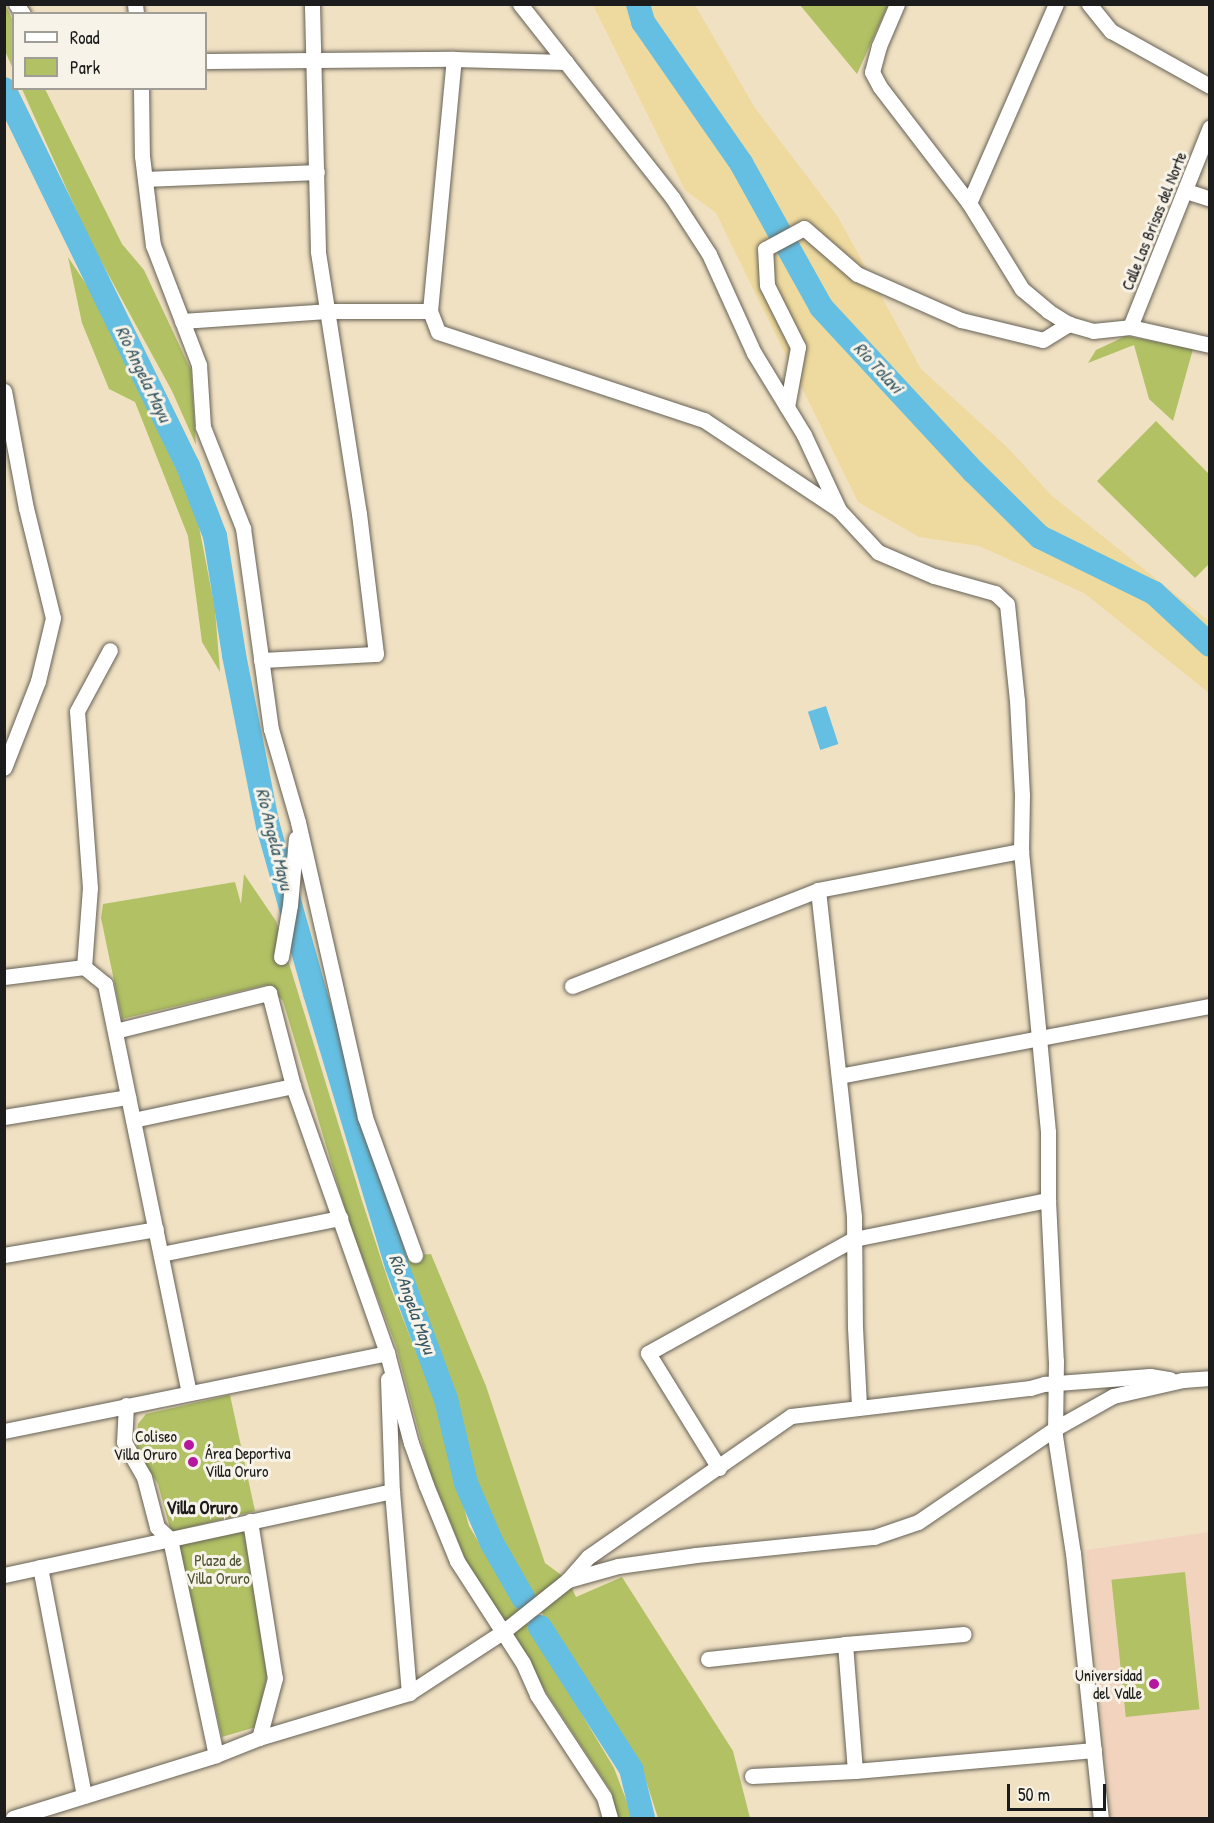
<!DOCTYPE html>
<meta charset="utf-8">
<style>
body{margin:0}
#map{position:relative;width:1214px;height:1823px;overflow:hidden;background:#f0e1c3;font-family:"Patrick Hand",sans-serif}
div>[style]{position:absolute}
.built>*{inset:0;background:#f2d4be}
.green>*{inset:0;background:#b1c164;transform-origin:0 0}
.sand>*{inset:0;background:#eeda9e}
.water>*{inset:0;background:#64bfe2;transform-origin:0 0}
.river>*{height:24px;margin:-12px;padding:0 12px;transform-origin:12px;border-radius:12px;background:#64bfe2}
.roads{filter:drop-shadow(0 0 2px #666156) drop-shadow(0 0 2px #666156)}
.minor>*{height:15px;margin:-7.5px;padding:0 7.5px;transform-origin:7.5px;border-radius:7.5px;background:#fff}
.dots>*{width:16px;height:16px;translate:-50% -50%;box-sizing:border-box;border:3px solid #f7f3e8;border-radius:50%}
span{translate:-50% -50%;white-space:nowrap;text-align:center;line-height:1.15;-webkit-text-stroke:6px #f7f3e8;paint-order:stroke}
.street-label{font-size:16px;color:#1c1c1c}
.poi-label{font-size:16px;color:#1c1c1c}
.right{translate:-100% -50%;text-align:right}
.left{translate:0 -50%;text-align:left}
.park-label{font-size:16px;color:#505635}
.water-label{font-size:18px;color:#355561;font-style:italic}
.neighbourhood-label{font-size:18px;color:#1c1c1c;font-weight:700}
.frame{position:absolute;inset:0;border:6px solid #1c1c1c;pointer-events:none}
.legend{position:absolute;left:12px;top:12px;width:195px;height:78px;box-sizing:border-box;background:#f7f3e8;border:2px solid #9f9d96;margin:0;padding:8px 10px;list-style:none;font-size:18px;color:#1c1c1c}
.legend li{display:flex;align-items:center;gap:12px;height:30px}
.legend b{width:30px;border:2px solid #9f9d96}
.scale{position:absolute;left:1007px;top:1784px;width:99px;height:27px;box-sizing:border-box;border:3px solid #1c1c1c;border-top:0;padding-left:8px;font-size:18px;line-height:21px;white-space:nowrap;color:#1c1c1c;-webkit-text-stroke:4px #f7f3e8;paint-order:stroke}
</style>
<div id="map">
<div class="built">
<div style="clip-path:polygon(1209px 1532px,1209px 1818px,1111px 1818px,1086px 1550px)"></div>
</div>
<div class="green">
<div style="clip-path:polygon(5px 4px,13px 21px,13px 69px,5px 51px)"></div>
<div style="clip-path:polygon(800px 5px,888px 5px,857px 74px)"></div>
<div style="clip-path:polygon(22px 89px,45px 89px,122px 244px,144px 270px,191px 370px,196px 445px,172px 391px,90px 241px)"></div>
<div style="clip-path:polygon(68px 257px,98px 302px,196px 511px,215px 609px,220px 672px,202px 642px,188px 536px,135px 402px,109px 389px,82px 323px)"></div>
<div style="clip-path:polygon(1126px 336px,1193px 349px,1173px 421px,1149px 399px,1134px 345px,1088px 363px,1096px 350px)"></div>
<div style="clip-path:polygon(1156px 421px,1209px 474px,1209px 564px,1195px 578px,1097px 481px)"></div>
<div style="clip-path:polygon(244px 874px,276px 921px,362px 1201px,390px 1286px,434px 1397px,469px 1526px,614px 1768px,633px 1818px,618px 1818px,611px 1791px,544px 1689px,519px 1642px,467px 1563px,429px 1470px,396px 1346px,348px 1219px,283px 1001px,266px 985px,122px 1019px,101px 918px,103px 904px,235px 882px,241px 904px)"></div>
<div style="clip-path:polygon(431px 1254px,486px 1386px,545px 1563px,568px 1580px,576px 1597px,622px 1577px,733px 1751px,750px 1818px,658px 1818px,641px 1765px,557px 1639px,501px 1542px,478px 1488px,452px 1389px,409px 1296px,404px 1256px)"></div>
<div style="clip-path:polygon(230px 1395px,255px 1511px,171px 1532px,158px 1484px,138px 1453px,136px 1437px,138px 1424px,146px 1414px)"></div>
<div style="clip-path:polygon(244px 1531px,267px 1676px,256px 1727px,222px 1737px,179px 1544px)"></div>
<div style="left:1185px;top:1572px;width:138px;height:74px;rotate:84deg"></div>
</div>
<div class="sand">
<div style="clip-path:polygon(593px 5px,695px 5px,755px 108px,838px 217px,921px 369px,1008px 448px,1051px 495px,1209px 621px,1209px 693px,1084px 593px,979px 546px,919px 537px,858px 502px,716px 213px,685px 190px)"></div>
</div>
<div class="water">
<div style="left:826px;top:706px;width:40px;height:19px;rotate:72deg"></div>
</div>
<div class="river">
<div style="left:638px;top:4px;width:19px;rotate:74deg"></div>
<div style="left:643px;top:22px;width:172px;rotate:55.2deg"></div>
<div style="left:741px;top:163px;width:165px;rotate:60.9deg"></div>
<div style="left:821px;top:307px;width:225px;rotate:47.2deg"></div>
<div style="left:974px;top:472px;width:93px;rotate:44.6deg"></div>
<div style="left:1040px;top:537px;width:127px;rotate:26.2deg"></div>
<div style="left:1154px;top:593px;width:76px;rotate:42.9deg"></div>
<div style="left:4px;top:89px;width:420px;rotate:64deg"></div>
<div style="left:188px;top:466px;width:75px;rotate:68.9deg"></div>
<div style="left:215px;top:536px;width:121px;rotate:80.9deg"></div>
<div style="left:234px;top:655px;width:174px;rotate:78.8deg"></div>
<div style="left:268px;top:826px;width:173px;rotate:74.3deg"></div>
<div style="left:315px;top:993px;width:285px;rotate:73.3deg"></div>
<div style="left:397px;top:1266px;width:142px;rotate:69.8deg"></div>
<div style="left:446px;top:1399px;width:86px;rotate:76.6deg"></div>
<div style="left:466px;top:1483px;width:65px;rotate:66.6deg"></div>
<div style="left:492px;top:1543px;width:64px;rotate:60.3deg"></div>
<div style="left:540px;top:1627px;width:169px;rotate:57.3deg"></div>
<div style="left:631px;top:1769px;width:50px;rotate:76.2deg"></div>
</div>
<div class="roads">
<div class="minor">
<div style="left:16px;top:4px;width:12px;rotate:55deg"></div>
<div style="left:135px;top:4px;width:10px;rotate:84deg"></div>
<div style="left:520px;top:4px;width:246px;rotate:51.8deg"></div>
<div style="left:672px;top:197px;width:68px;rotate:57deg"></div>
<div style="left:709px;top:254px;width:109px;rotate:65.6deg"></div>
<div style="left:754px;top:353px;width:96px;rotate:58.6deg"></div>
<div style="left:804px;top:435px;width:83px;rotate:65deg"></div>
<div style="left:839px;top:510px;width:57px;rotate:47.1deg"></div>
<div style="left:878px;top:552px;width:61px;rotate:23.2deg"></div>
<div style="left:934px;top:576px;width:63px;rotate:15.6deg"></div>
<div style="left:995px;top:593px;width:16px;rotate:43deg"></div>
<div style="left:1007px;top:604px;width:97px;rotate:84.1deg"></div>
<div style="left:1017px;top:700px;width:95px;rotate:87deg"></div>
<div style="left:1022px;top:795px;width:56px;rotate:91deg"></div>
<div style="left:1021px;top:851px;width:282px;rotate:84.5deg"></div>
<div style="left:1048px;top:1132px;width:68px;rotate:90deg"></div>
<div style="left:1048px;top:1200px;width:161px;rotate:87.2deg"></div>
<div style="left:1056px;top:1361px;width:75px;rotate:90.8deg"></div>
<div style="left:1055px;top:1436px;width:118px;rotate:81.3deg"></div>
<div style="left:1073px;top:1553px;width:266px;rotate:84deg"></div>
<div style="left:897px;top:4px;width:46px;rotate:113.2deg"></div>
<div style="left:879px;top:46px;width:27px;rotate:105deg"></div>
<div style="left:872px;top:72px;width:17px;rotate:62deg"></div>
<div style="left:880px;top:87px;width:146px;rotate:52.5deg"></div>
<div style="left:969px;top:203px;width:101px;rotate:58.4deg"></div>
<div style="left:1022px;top:289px;width:34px;rotate:40deg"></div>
<div style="left:1048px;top:311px;width:25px;rotate:32deg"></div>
<div style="left:1069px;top:324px;width:25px;rotate:16deg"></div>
<div style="left:1093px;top:331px;width:37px;rotate:-6deg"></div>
<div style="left:1130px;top:327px;width:82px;rotate:12.7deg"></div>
<div style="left:1089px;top:4px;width:35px;rotate:51deg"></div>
<div style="left:1111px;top:31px;width:113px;rotate:29.1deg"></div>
<div style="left:206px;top:61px;width:248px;rotate:-0.5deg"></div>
<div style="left:454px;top:59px;width:112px;rotate:1.5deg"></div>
<div style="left:141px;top:88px;width:68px;rotate:89.2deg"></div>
<div style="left:142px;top:156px;width:90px;rotate:83deg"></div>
<div style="left:153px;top:245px;width:129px;rotate:69deg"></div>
<div style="left:199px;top:365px;width:62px;rotate:86.3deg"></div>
<div style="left:203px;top:427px;width:109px;rotate:68.4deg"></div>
<div style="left:243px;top:528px;width:203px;rotate:82.1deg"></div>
<div style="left:271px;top:729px;width:97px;rotate:73.8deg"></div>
<div style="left:298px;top:822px;width:303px;rotate:77.2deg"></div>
<div style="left:365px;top:1117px;width:147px;rotate:70.1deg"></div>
<div style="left:145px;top:179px;width:172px;rotate:-2.3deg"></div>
<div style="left:1186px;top:191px;width:25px;rotate:18deg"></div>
<div style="left:969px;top:203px;width:217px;rotate:-66.4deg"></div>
<div style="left:430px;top:311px;width:253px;rotate:-84.6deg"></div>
<div style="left:182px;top:321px;width:145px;rotate:-3.9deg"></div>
<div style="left:327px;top:311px;width:103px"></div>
<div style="left:430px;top:311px;width:22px;rotate:69deg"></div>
<div style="left:438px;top:332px;width:280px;rotate:18.3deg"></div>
<div style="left:704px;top:420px;width:162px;rotate:33.7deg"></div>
<div style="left:1130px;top:327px;width:215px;rotate:-68.2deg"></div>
<div style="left:4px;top:391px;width:119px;rotate:79.4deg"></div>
<div style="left:26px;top:508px;width:113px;rotate:76.2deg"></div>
<div style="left:53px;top:618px;width:65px;rotate:103.4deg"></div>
<div style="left:38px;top:681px;width:93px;rotate:111.3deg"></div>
<div style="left:787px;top:407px;width:61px;rotate:-79.6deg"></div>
<div style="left:798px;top:347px;width:69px;rotate:-116.6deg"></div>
<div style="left:767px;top:285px;width:36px;rotate:-93deg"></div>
<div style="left:765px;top:249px;width:44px;rotate:-28.3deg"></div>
<div style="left:804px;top:228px;width:70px;rotate:41deg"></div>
<div style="left:857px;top:274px;width:114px;rotate:23.9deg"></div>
<div style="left:961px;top:320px;width:84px;rotate:13.7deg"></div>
<div style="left:1043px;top:340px;width:31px;rotate:-32deg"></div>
<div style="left:261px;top:660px;width:115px;rotate:-3deg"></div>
<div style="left:376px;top:654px;width:141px;rotate:-96.9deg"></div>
<div style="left:359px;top:514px;width:266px;rotate:-98.9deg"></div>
<div style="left:318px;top:251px;width:247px;rotate:-91.4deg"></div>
<div style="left:818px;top:890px;width:329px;rotate:83.7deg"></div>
<div style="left:854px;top:1217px;width:110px;rotate:89.5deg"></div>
<div style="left:855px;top:1327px;width:80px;rotate:87.1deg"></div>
<div style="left:281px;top:957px;width:53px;rotate:-80.2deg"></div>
<div style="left:290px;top:905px;width:67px;rotate:-84.9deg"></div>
<div style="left:84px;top:967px;width:79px;rotate:-85.7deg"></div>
<div style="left:90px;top:888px;width:177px;rotate:-94.2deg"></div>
<div style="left:77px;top:711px;width:69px;rotate:-61.6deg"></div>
<div style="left:4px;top:977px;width:81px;rotate:-7.1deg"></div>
<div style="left:84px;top:967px;width:27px;rotate:39deg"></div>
<div style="left:105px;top:984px;width:417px;rotate:78.4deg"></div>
<div style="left:572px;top:986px;width:264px;rotate:-21.3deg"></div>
<div style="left:818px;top:890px;width:207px;rotate:-10.9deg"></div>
<div style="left:115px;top:1031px;width:159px;rotate:-13.9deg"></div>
<div style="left:269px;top:993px;width:96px;rotate:75.5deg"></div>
<div style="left:293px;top:1086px;width:283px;rotate:70.6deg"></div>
<div style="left:387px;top:1353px;width:93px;rotate:75.1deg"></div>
<div style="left:411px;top:1443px;width:45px;rotate:70.3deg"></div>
<div style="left:426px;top:1485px;width:82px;rotate:67.8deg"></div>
<div style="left:457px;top:1561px;width:121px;rotate:57.1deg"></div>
<div style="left:523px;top:1663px;width:35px;rotate:66deg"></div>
<div style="left:537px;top:1695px;width:122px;rotate:56.7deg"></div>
<div style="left:604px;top:1797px;width:22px;rotate:74deg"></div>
<div style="left:839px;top:1076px;width:378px;rotate:-10.7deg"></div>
<div style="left:4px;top:1117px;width:126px;rotate:-9.2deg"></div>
<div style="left:133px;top:1120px;width:164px;rotate:-12deg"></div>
<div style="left:161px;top:1254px;width:183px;rotate:-11.4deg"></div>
<div style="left:4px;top:1255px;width:154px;rotate:-9.7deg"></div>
<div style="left:388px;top:1379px;width:112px;rotate:88deg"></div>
<div style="left:392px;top:1491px;width:203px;rotate:85.2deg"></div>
<div style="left:126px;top:1405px;width:37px;rotate:93deg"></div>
<div style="left:124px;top:1442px;width:40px;rotate:60.3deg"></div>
<div style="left:144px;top:1477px;width:52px;rotate:75.4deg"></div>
<div style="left:157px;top:1527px;width:18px;rotate:43deg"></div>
<div style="left:170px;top:1539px;width:221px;rotate:78deg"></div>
<div style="left:4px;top:1431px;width:391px;rotate:-11.5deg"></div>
<div style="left:719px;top:1468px;width:135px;rotate:-121.7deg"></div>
<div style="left:648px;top:1353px;width:235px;rotate:-29deg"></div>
<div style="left:854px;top:1239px;width:198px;rotate:-11.4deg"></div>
<div style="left:250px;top:1521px;width:159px;rotate:81deg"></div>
<div style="left:275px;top:1678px;width:62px;rotate:104.9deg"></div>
<div style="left:40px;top:1567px;width:233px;rotate:79.1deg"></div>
<div style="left:4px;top:1575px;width:397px;rotate:-12.2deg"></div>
<div style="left:568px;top:1580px;width:30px;rotate:-49deg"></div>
<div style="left:588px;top:1557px;width:247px;rotate:-34.8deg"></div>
<div style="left:791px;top:1416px;width:241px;rotate:-6.7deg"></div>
<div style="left:1030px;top:1388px;width:15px;rotate:-16deg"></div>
<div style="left:1044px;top:1384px;width:106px;rotate:-4.3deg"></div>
<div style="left:1150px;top:1376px;width:20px;rotate:9deg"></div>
<div style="left:845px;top:1644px;width:127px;rotate:85.5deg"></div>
<div style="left:708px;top:1659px;width:138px;rotate:-6.2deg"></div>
<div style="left:845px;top:1644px;width:119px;rotate:-4.8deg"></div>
<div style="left:752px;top:1776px;width:103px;rotate:-2.8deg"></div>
<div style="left:855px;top:1771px;width:240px;rotate:-5deg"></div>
<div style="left:13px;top:1818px;width:213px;rotate:-17.2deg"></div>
<div style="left:216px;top:1755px;width:46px;rotate:-21.6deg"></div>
<div style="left:259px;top:1738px;width:157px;rotate:-16.7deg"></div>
<div style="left:409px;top:1693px;width:113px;rotate:-33.1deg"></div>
<div style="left:504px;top:1631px;width:82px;rotate:-38.6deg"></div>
<div style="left:568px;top:1580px;width:52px;rotate:-15.6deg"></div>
<div style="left:618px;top:1566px;width:79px;rotate:-8deg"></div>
<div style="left:696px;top:1555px;width:179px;rotate:-5.8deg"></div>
<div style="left:874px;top:1537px;width:46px;rotate:-18.8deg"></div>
<div style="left:918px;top:1522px;width:167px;rotate:-34.3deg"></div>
<div style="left:1056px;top:1428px;width:65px;rotate:-29.3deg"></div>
<div style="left:1113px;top:1396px;width:72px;rotate:-12.9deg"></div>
<div style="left:1183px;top:1380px;width:27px;rotate:-4deg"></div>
</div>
</div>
<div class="dots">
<div style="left:189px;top:1445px;background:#b5179e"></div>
<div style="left:193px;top:1462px;background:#b5179e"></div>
<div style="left:1154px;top:1684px;background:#b5179e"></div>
</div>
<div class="street-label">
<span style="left:1154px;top:221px;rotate:-68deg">Calle Las Brisas del Norte</span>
</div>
<div class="poi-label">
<span class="right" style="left:177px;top:1445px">Coliseo<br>Villa Oruro</span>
<span class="left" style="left:205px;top:1462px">Área Deportiva<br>Villa Oruro</span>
<span class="right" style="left:1142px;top:1684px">Universidad<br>del Valle</span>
</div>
<div class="park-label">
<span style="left:218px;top:1569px">Plaza de<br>Villa Oruro</span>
</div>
<div class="water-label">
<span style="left:878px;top:368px;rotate:47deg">Río Tolavi</span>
<span style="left:143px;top:374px;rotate:64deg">Río Angela Mayu</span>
<span style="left:274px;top:839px;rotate:76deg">Río Angela Mayu</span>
<span style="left:412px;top:1304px;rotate:70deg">Río Angela Mayu</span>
</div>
<div class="neighbourhood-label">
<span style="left:202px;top:1508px">Villa Oruro</span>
</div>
<div class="frame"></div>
<ul class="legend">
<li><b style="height:8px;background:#fff"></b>Road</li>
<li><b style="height:16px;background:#b1c164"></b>Park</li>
</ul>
<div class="scale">50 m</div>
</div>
